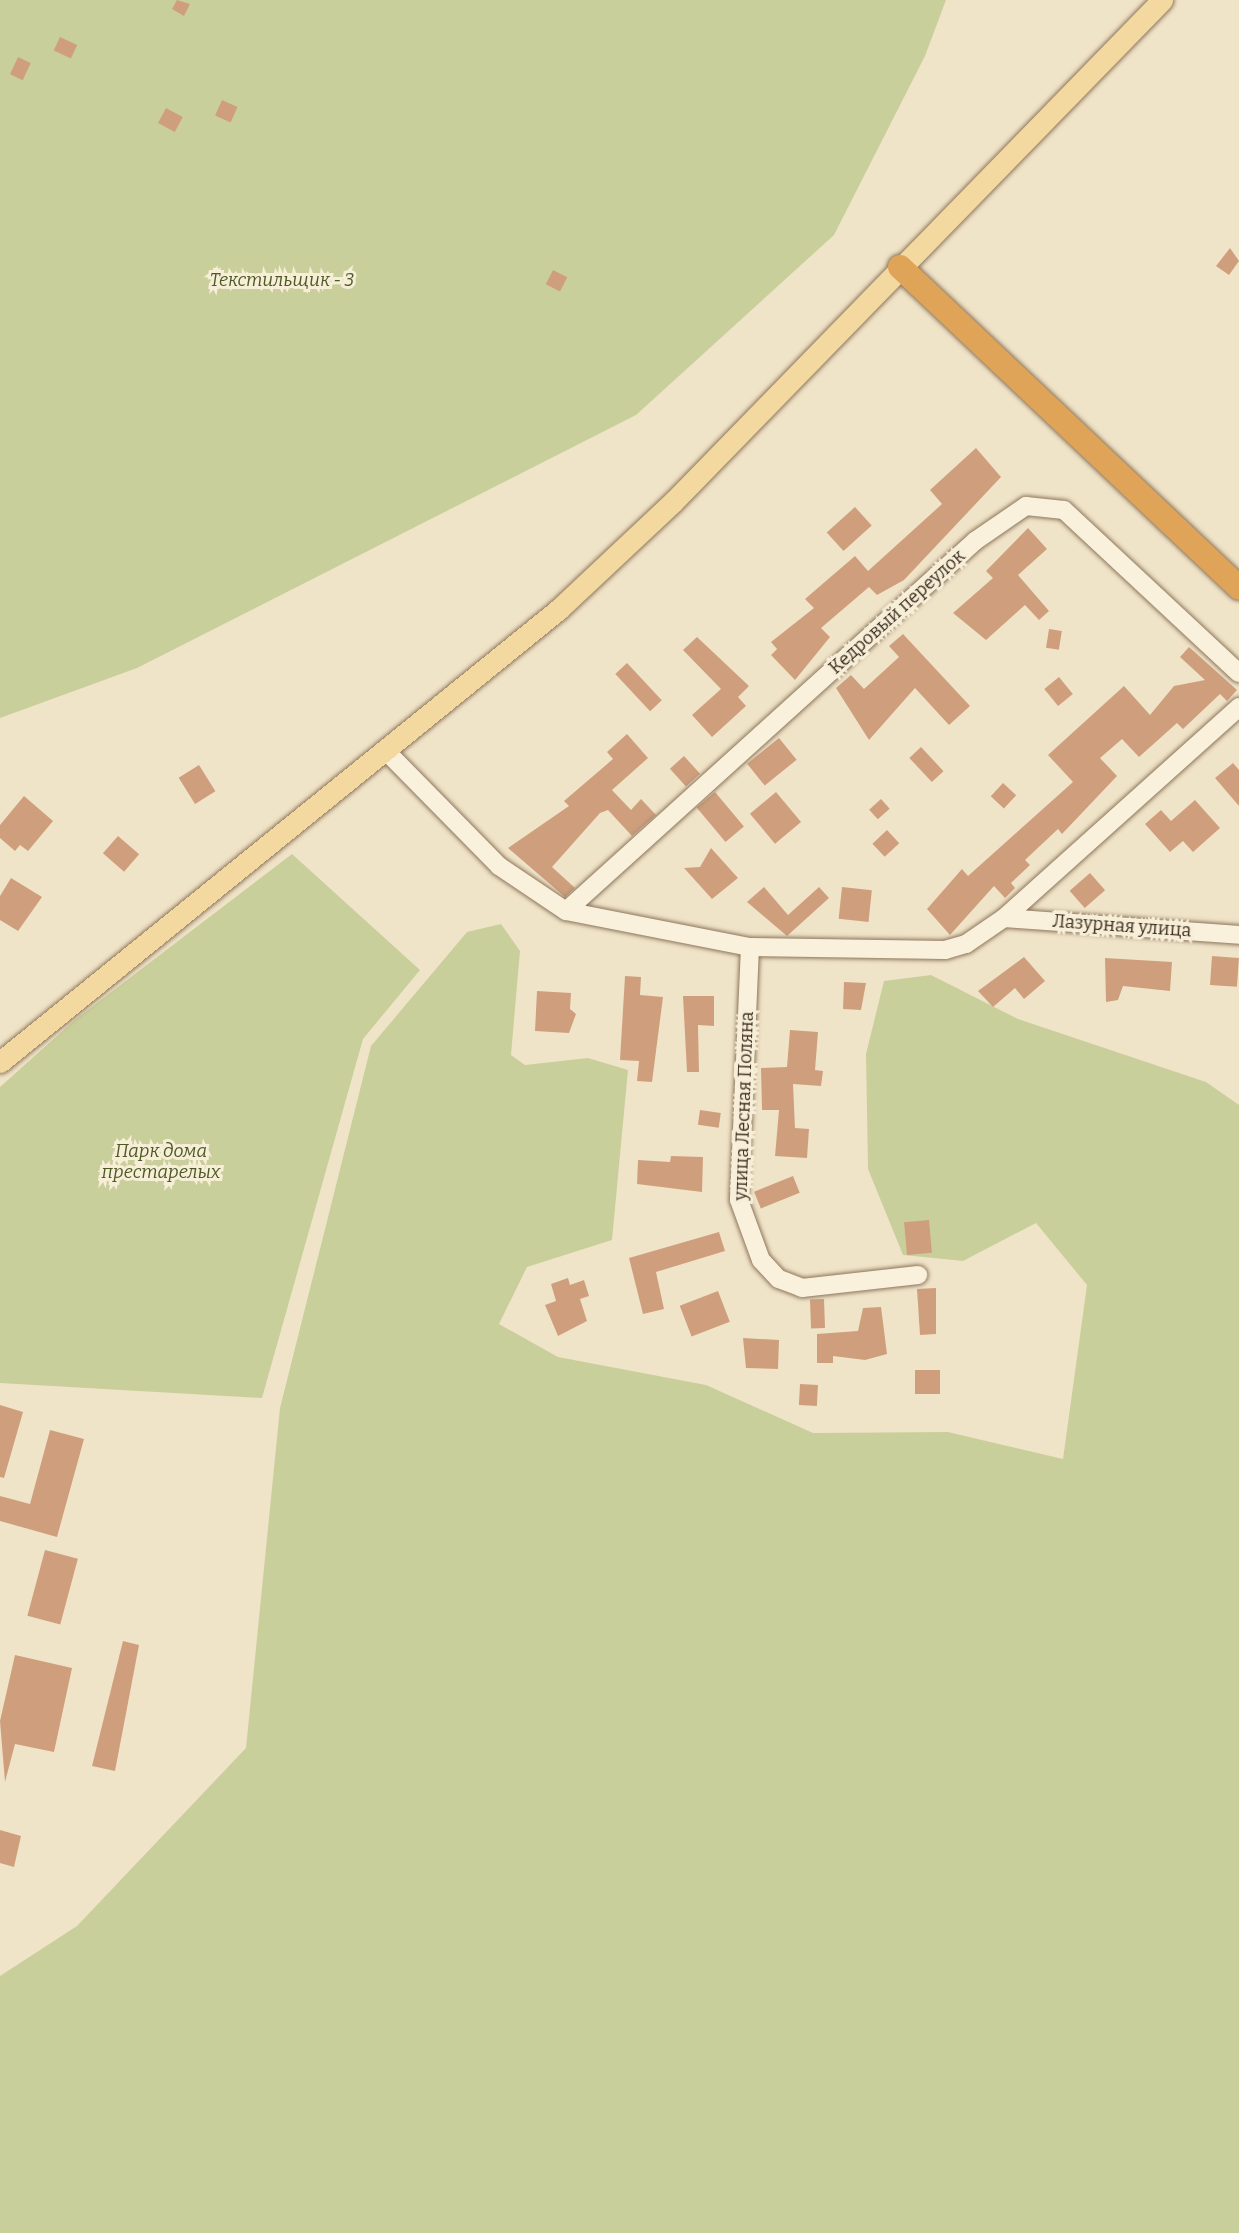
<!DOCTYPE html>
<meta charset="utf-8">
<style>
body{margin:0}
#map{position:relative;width:1239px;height:2233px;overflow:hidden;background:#f0e4c8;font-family:Bitter,serif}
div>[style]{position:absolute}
.green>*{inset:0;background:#c9cf9b}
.building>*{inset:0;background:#cf9f7d;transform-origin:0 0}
.roads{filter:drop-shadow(0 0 2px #8d765c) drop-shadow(0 0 2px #8d765c)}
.minor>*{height:18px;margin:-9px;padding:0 9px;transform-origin:9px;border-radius:9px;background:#faf1dc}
.major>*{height:21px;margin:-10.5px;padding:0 10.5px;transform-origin:10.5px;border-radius:10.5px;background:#f3d9a0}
.highway>*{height:24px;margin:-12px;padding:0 12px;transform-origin:12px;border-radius:12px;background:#e0a458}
span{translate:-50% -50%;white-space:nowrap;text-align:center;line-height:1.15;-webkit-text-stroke:6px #f7eed8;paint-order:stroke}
.park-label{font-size:18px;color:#4d5a26;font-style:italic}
.street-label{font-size:18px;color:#3d2e20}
</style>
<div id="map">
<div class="green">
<div style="clip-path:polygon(0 0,946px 0,925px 56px,834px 235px,636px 415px,137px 668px,0 718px)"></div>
<div style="clip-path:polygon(292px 854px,420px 970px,363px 1039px,262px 1398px,0 1383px,0 1087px,76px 1019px)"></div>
<div style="clip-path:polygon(501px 924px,520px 951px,511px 1055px,525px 1065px,588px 1058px,628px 1070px,612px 1240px,527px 1267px,499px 1324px,558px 1357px,706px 1385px,813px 1433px,948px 1432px,1063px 1459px,1087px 1285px,1036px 1223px,963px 1261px,903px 1255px,868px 1169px,866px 1054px,884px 981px,931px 975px,1018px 1019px,1206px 1082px,1239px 1105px,1239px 2233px,0 2233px,0 1976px,77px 1926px,246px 1748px,280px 1408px,371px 1046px,467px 932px)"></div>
</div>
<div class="building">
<div style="clip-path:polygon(177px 0,190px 4px,184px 16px,172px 9px)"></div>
<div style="left:60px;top:37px;width:19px;height:15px;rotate:25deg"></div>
<div style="left:18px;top:57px;width:14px;height:19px;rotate:25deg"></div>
<div style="left:222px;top:100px;width:17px;height:17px;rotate:24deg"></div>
<div style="left:166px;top:108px;width:19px;height:17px;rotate:28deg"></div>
<div style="clip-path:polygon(1230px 248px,1239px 261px,1229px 275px,1216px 266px)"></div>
<div style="left:553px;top:270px;width:16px;height:16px;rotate:27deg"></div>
<div style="clip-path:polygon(976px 448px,1001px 477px,904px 580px,877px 595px,869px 587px,821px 628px,830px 637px,795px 680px,771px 655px,777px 649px,771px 642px,814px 608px,805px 599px,855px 556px,868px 571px,942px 504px,930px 490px)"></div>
<div style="left:855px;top:507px;width:25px;height:38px;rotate:48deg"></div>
<div style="clip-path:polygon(1028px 528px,1047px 549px,1018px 575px,1049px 611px,1039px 620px,1025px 605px,986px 640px,953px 613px,993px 578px,986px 571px)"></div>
<div style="left:1049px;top:629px;width:13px;height:19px;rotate:9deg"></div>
<div style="clip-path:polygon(903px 634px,970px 706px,949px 725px,915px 688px,869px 740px,836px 688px,851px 675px,864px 689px,899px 657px,889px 646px)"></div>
<div style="clip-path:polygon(697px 637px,749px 686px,738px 697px,746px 706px,712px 737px,692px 715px,721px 689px,683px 650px)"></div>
<div style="clip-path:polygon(1189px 647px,1237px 690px,1227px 701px,1220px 694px,1183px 729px,1177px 723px,1139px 757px,1122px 739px,1100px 758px,1117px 776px,1062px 834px,1058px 829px,1025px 860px,1030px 865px,1011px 883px,1015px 888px,1005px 898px,994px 886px,950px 935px,927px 909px,962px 869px,968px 876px,1073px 782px,1048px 755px,1124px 686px,1150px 715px,1174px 686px,1205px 680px,1180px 657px)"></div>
<div style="left:627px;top:663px;width:51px;height:16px;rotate:47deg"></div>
<div style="left:1059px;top:677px;width:22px;height:19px;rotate:51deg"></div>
<div style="clip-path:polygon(627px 734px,648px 758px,612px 790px,631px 810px,641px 799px,656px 815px,632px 836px,608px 810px,600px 813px,552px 867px,575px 888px,565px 897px,508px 848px,569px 806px,564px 801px,613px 759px,607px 752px)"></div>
<div style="left:779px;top:738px;width:28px;height:41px;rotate:51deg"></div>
<div style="left:921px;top:747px;width:33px;height:16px;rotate:47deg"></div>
<div style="left:684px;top:756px;width:24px;height:19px;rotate:48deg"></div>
<div style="clip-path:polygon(1233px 763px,1239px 770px,1239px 806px,1215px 778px)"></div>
<div style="left:199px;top:765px;width:31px;height:24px;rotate:58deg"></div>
<div style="left:1003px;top:783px;width:18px;height:18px;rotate:43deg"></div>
<div style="left:715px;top:792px;width:45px;height:24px;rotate:50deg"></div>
<div style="left:776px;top:792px;width:39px;height:34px;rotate:50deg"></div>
<div style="clip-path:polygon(24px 796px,53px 821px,28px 851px,20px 845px,15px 851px,0 838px,0 825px)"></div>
<div style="left:881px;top:799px;width:13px;height:16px;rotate:48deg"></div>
<div style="clip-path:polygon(1195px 800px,1220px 828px,1193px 852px,1183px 841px,1170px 852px,1145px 824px,1161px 810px,1171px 821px)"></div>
<div style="left:887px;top:830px;width:18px;height:20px;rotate:47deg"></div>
<div style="left:118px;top:836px;width:28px;height:23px;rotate:41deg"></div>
<div style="clip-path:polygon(711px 848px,738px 878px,712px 899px,684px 868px,700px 867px)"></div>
<div style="left:1090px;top:873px;width:23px;height:27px;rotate:49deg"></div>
<div style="clip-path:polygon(11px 878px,42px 897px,18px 931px,0 920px,0 896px)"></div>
<div style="clip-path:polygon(764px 887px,788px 915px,819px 887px,829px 898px,787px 936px,747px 902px)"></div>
<div style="left:842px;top:887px;width:30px;height:32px;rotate:6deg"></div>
<div style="left:1212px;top:956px;width:27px;height:29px;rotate:4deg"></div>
<div style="clip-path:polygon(1024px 957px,1045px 981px,1024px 999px,1015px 988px,993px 1007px,978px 991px)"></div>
<div style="clip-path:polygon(1105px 958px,1172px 962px,1170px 991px,1123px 986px,1118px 1000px,1106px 1002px)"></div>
<div style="clip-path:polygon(625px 976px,641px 977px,640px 995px,663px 997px,652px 1082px,637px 1081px,639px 1061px,620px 1060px)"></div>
<div style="clip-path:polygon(844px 982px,866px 983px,861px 1010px,843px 1009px)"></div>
<div style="clip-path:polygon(537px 991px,571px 993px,570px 1009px,576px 1014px,569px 1033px,535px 1031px)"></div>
<div style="clip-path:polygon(683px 996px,714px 996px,714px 1026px,698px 1025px,699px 1072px,687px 1072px)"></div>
<div style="clip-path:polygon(790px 1030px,818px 1032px,815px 1070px,823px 1071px,821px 1086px,793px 1084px,795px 1128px,809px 1129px,807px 1158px,775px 1156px,779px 1110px,762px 1110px,761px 1068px,787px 1067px)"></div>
<div style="left:700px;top:1110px;width:21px;height:15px;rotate:8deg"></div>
<div style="clip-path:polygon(671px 1156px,703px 1157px,702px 1192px,637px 1184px,638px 1160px,670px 1162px)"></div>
<div style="left:793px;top:1176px;width:18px;height:42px;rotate:68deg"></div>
<div style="left:929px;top:1220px;width:33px;height:25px;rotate:85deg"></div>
<div style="clip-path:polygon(719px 1232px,725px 1251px,656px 1272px,664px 1309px,643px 1314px,629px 1258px)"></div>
<div style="clip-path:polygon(568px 1278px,570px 1285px,584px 1280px,589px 1296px,580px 1299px,587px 1321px,558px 1336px,545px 1305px,556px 1301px,551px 1284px)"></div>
<div style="clip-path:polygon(936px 1288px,936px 1334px,920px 1335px,917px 1289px)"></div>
<div style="left:718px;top:1291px;width:33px;height:41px;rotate:69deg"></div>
<div style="left:824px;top:1299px;width:29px;height:14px;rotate:88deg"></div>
<div style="clip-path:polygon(881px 1307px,887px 1354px,865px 1360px,833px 1356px,833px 1363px,817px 1363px,817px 1334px,858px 1331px,863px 1308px)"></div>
<div style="clip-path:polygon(743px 1338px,779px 1340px,778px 1369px,746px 1368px)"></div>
<div style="left:915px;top:1370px;width:25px;height:24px"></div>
<div style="left:800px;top:1384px;width:18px;height:21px;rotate:3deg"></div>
<div style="clip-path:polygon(0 1405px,23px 1412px,4px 1478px,0 1477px)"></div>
<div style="clip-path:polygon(50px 1430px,84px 1439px,57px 1537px,0 1521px,0 1496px,30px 1504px)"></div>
<div style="left:45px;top:1550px;width:34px;height:68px;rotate:15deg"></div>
<div style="clip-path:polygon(123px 1641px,139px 1645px,115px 1771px,92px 1766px)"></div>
<div style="clip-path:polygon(15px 1655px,72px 1668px,54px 1752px,15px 1744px,5px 1782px,0 1721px)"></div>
<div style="clip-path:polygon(0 1830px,21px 1836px,14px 1867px,0 1863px)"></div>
</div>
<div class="roads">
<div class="minor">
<div style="left:387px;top:752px;width:160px;rotate:45.5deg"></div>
<div style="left:499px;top:866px;width:81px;rotate:33.9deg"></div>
<div style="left:566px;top:911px;width:187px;rotate:11.1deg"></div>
<div style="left:750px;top:947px;width:195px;rotate:0.9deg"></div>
<div style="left:945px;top:950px;width:22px;rotate:-16deg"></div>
<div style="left:966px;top:944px;width:46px;rotate:-34.4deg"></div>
<div style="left:1004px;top:918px;width:316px;rotate:-41.9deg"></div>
<div style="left:566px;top:911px;width:552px;rotate:-42.13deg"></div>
<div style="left:975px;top:541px;width:62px;rotate:-34.5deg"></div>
<div style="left:1026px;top:506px;width:38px;rotate:6deg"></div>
<div style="left:1064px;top:510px;width:239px;rotate:43deg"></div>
<div style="left:1004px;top:918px;width:236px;rotate:4.1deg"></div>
<div style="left:750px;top:947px;width:253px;rotate:92.5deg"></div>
<div style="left:739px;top:1200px;width:64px;rotate:69.9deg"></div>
<div style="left:761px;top:1260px;width:26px;rotate:47deg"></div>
<div style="left:779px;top:1279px;width:25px;rotate:21deg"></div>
<div style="left:802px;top:1288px;width:117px;rotate:-6.4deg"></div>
</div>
<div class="major">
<div style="left:0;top:1062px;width:720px;rotate:-39.02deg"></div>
<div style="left:559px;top:609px;width:156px;rotate:-43.2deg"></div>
<div style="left:673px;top:502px;width:701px;rotate:-45.75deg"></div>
</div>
<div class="highway">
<div style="left:900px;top:267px;width:467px;rotate:43.4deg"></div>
</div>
</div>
<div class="park-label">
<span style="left:282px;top:280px">Текстильщик - 3</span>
<span style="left:161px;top:1162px">Парк дома<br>престарелых</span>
</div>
<div class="street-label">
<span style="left:897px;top:612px;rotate:-42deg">Кедровый переулок</span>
<span style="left:1122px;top:926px;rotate:4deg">Лазурная улица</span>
<span style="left:744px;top:1106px;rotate:-88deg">улица Лесная Поляна</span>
</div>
</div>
